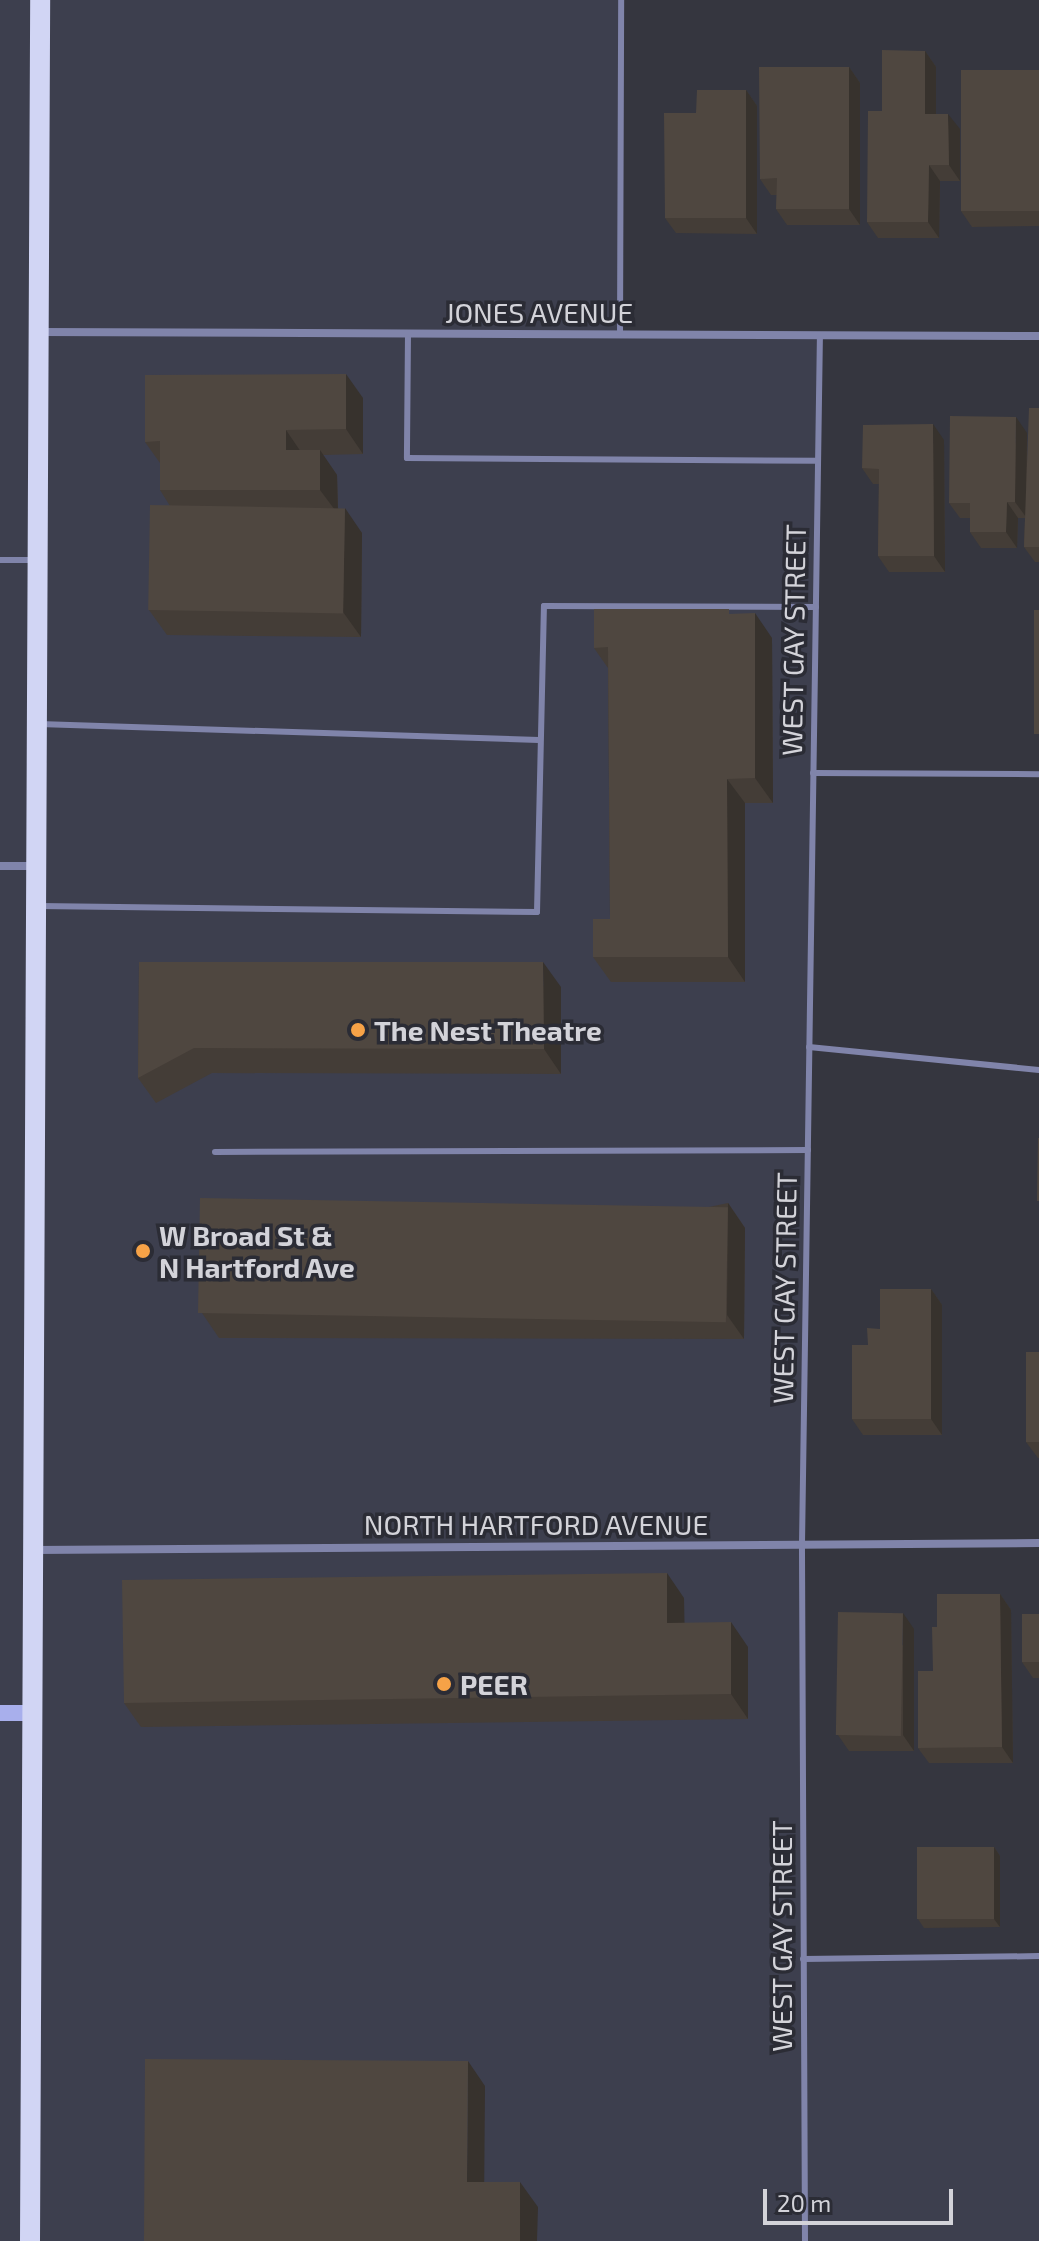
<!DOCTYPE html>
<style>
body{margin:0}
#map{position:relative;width:1039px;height:2241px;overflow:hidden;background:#35363f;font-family:"Exo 2",sans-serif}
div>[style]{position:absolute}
.built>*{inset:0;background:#3d3f4e}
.lane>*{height:6px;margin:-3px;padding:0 3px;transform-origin:3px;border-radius:3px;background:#8084aa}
.street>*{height:8px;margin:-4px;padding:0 4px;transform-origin:4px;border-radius:4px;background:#8084aa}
.secondary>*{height:16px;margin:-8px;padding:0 8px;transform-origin:8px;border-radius:8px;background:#a8afec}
.primary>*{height:20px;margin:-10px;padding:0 10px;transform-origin:10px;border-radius:10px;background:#d1d5f4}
.wall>*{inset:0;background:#443d37}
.shaded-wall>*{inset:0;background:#37322d}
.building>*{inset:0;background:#4f4740;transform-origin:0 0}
.dots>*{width:22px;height:22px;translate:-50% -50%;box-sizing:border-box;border:4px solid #2b2c35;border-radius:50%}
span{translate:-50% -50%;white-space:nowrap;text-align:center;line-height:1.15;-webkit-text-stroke:7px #2b2c35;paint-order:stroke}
.street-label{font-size:28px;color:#d3d3d9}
.poi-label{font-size:28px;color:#d3d3d9;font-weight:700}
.left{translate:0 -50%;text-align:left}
.scale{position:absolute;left:763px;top:2189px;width:190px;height:36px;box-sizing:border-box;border:4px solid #d3d3d9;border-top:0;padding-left:10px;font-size:24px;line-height:28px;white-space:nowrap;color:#d3d3d9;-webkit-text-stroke:6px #2b2c35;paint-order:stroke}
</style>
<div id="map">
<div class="built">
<div style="clip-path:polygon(0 0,621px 0,620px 334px,820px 335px,802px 1544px,803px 1958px,1039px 1956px,1039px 2241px,0 2241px)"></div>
</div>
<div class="lane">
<div style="left:408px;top:334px;width:124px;rotate:90.5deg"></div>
<div style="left:407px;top:458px;width:410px;rotate:0.4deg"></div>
<div style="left:620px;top:335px;width:335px;rotate:-89.8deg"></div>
<div style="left:0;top:560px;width:32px"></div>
<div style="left:39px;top:724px;width:500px;rotate:1.83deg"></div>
<div style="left:813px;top:773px;width:226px;rotate:0.3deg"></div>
<div style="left:39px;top:906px;width:498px;rotate:0.7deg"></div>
<div style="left:537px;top:912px;width:306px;rotate:-88.7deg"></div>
<div style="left:544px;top:606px;width:272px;rotate:0.2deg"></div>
<div style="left:809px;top:1047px;width:231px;rotate:5.7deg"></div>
<div style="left:215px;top:1152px;width:593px;rotate:-0.19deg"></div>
<div style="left:803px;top:1959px;width:236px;rotate:-0.7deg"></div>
<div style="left:805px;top:2241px;width:697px;rotate:-90.25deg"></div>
<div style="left:802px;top:1544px;width:1209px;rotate:-89.15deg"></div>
</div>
<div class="street">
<div style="left:40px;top:332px;width:999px;rotate:0.23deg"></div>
<div style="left:0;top:866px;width:34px"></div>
<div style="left:34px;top:1550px;width:1005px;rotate:-0.4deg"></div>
</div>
<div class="secondary">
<div style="left:0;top:1713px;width:33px"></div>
</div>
<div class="primary">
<div style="left:30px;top:2241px;width:2241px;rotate:-89.74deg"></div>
</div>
<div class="wall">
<div style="clip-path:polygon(925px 51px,936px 67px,936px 114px,960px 129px,960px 181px,940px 181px,939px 238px,878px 238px,867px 222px,882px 111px)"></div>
<div style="clip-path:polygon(849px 67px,860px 83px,860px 225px,787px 225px,776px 209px,777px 195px,771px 195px,760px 179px)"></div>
<div style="clip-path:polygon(1039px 70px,1039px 226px,972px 227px,961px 211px)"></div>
<div style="clip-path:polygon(746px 90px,757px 106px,757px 234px,676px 233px,665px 218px,696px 113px)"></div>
<div style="clip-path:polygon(363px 398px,363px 454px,323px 455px,337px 475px,338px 508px,362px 533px,361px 637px,167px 635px,149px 610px,170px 506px,160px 490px,160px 463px,145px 442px)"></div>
<div style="clip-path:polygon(1039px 408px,1039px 562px,1035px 562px,1024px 547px,1025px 518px,1018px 518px,1017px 548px,981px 548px,970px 532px,970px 518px,960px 518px,949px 503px,1027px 433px,1027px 476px)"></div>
<div style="clip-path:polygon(944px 440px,945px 572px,889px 572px,878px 556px,879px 484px,873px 484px,862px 468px)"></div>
<div style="clip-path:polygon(732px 614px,772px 638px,773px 803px,745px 803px,745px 982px,611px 982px,593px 957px,610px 919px,608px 668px,594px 648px)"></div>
<div style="clip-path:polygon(139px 962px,561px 987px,561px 1074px,212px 1073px,156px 1103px,138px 1078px)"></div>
<div style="clip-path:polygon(728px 1203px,745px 1228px,744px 1339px,219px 1338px,202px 1313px)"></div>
<div style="clip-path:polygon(931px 1289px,942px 1305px,942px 1435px,863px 1435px,852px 1419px,868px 1345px,880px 1329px)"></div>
<div style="clip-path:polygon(1039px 1352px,1039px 1458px,1038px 1458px,1026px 1442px)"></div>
<div style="clip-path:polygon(1000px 1594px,1011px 1610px,1013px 1763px,929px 1763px,918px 1748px,933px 1671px,937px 1627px)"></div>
<div style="clip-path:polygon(684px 1598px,684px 1623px,748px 1647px,748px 1719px,141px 1727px,124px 1703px)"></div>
<div style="clip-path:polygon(1039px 1614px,1039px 1762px,1039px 1678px,1033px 1678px,1022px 1662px)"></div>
<div style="clip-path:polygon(914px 1629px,914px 1751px,849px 1751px,838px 1735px)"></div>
<div style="clip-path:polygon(994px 1847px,1000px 1856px,1000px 1927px,924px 1928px,918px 1919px)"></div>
</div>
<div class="shaded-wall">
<div style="clip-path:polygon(925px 51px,936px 67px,936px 130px,925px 114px)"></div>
<div style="clip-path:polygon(849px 67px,860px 83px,860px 225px,849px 209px)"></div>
<div style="clip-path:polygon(746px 90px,757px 106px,757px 234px,746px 218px)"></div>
<div style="clip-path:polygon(948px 114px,960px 129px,960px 181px,949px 165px)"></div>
<div style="clip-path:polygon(929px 165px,940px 181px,939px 238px,928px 222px)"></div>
<div style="clip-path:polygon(346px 374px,363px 398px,363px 454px,346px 429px)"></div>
<div style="clip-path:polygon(1016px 417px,1027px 433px,1026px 517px,1015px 502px)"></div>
<div style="clip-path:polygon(933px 424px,944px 440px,945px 572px,934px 556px)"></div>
<div style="clip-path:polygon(286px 430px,303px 455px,286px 450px)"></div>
<div style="clip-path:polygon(320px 450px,337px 475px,338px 514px,320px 490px)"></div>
<div style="clip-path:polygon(1007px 502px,1018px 518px,1017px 548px,1006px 532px)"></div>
<div style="clip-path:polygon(345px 508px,362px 533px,361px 637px,343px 612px)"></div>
<div style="clip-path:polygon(755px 613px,772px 638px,773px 803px,755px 778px)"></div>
<div style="clip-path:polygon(727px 779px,745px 803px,745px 982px,728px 957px)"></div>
<div style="clip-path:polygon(543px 962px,561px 987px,561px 1074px,544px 1049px)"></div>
<div style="clip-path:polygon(728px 1203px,745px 1228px,744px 1339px,727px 1315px)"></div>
<div style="clip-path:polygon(931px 1289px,942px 1305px,942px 1435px,931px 1419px)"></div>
<div style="clip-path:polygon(667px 1573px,684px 1598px,685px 1648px,667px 1623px)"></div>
<div style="clip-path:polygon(1000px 1594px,1011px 1610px,1013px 1763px,1002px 1747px)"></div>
<div style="clip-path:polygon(903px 1613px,914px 1629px,914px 1751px,903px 1735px)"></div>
<div style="clip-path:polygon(731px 1622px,748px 1647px,748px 1719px,731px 1694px)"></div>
<div style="clip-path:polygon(994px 1847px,1000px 1856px,1000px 1927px,994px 1919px)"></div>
<div style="clip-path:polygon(468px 2061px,485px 2086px,484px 2207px,467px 2182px)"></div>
<div style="clip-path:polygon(520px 2182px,538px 2207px,537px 2241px,520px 2241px)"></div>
</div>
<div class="building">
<div style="clip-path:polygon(882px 50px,925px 51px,925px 114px,948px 114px,949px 165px,929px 165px,928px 222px,867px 222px,868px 111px,882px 111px)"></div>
<div style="clip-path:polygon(759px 67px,849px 67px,849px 209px,776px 209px,777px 178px,760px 179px)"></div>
<div style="left:961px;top:70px;width:78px;height:141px"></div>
<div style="clip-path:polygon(697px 90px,746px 90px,746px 218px,665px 218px,664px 113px,696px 113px)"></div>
<div style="clip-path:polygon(346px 374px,346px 429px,286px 430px,286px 450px,320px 450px,320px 490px,160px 490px,160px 441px,145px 442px,145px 375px)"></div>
<div style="clip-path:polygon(1029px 408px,1039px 408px,1039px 547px,1024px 547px)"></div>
<div style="clip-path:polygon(950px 416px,1016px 417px,1015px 502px,1007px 502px,1006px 532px,970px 532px,970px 503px,949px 503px)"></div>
<div style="clip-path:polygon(933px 424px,934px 556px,878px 556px,879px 469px,862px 468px,863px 425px)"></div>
<div style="left:150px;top:505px;width:195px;height:105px;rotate:1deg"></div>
<div style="clip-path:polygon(594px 609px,729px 609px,729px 614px,755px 613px,755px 778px,727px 779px,728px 957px,593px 957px,593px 919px,610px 919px,608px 647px,594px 648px)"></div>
<div style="left:1039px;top:610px;width:124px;height:5px;rotate:90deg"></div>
<div style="clip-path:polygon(139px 962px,543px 962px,544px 1049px,194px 1048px,138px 1078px)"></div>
<div style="clip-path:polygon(1038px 1138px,1039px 1138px,1039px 1201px,1037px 1201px)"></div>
<div style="left:200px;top:1198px;width:528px;height:115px;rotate:1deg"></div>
<div style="clip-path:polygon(880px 1289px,931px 1289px,931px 1419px,852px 1419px,852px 1345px,868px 1345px,867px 1328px,880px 1329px)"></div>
<div style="left:1026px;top:1352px;width:13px;height:90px"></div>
<div style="clip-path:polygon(667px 1573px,667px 1623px,731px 1622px,731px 1694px,124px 1703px,122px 1580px)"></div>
<div style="clip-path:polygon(937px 1594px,1000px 1594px,1002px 1747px,918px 1748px,918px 1671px,933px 1671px,932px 1627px,937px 1627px)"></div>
<div style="left:838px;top:1612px;width:65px;height:123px;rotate:1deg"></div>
<div style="clip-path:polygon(1022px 1614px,1039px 1614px,1039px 1761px,1039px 1662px,1022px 1662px)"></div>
<div style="left:994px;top:1847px;width:72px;height:77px;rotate:90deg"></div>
<div style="clip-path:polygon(145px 2059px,468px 2061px,467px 2182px,520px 2182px,520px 2241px,144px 2241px)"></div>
</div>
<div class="dots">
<div style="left:358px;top:1030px;background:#f6a247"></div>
<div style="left:143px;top:1251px;background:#f6a247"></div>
<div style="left:444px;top:1684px;background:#f6a247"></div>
</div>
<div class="street-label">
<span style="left:539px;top:312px">JONES AVENUE</span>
<span style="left:793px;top:640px;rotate:-89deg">WEST GAY STREET</span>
<span style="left:784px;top:1288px;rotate:-89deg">WEST GAY STREET</span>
<span style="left:536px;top:1524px">NORTH HARTFORD AVENUE</span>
<span style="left:781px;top:1936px;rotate:-90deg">WEST GAY STREET</span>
</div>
<div class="poi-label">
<span class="left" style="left:374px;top:1030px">The Nest Theatre</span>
<span class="left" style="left:159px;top:1251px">W Broad St &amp;<br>N Hartford Ave</span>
<span class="left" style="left:460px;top:1684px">PEER</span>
</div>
<div class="scale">20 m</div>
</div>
